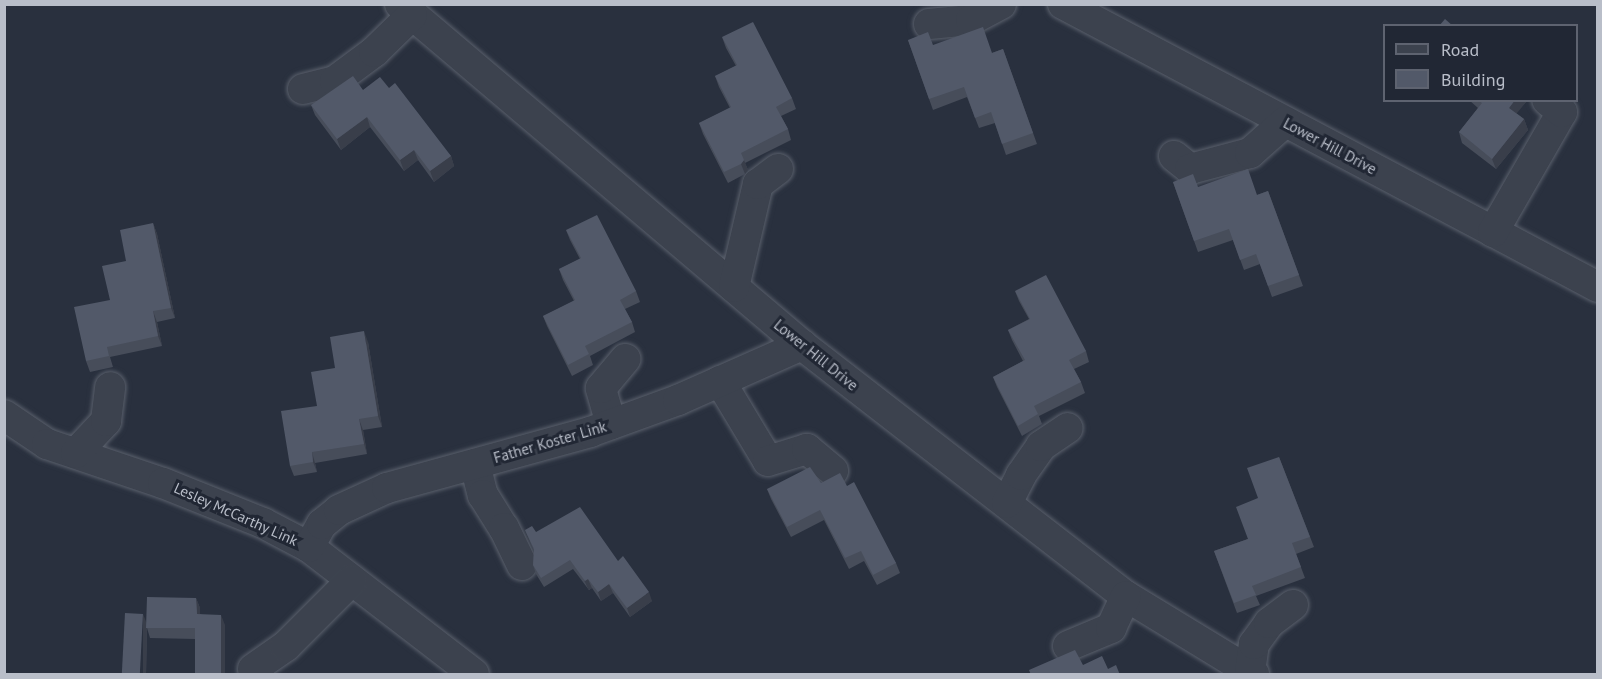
<!DOCTYPE html>
<style>
body{margin:0}
#map{position:relative;width:1602px;height:679px;overflow:hidden;background:#29303e;font-family:"PT Sans",sans-serif}
div>[style]{position:absolute}
.roads{filter:drop-shadow(0 0 2px #5a606c) drop-shadow(0 0 2px #5a606c)}
.minor>*{height:30px;margin:-15px;padding:0 15px;transform-origin:15px;border-radius:15px;background:#3c424e}
.wall>*{inset:0;background:#474d5a}
.shaded-wall>*{inset:0;background:#393e4a;transform-origin:0 0}
.building>*{inset:0;background:#525969;transform-origin:0 0}
span{translate:-50% -50%;white-space:nowrap;text-align:center;line-height:1.15;-webkit-text-stroke:6px #212734;paint-order:stroke}
.street-label{font-size:15px;color:#b9bec9}
.frame{position:absolute;inset:0;border:6px solid #b9bec9;pointer-events:none}
.legend{position:absolute;left:1383px;top:24px;width:195px;height:78px;box-sizing:border-box;background:#212734;border:2px solid #5e6370;margin:0;padding:8px 10px;list-style:none;font-size:18px;color:#b9bec9}
.legend li{display:flex;align-items:center;gap:12px;height:30px}
.legend b{width:30px;border:2px solid #5e6370}
</style>
<div id="map">
<div class="roads">
<div class="minor">
<div style="left:400px;top:4px;width:527px;rotate:40.31deg"></div>
<div style="left:802px;top:345px;width:410px;rotate:37.8deg"></div>
<div style="left:1126px;top:596px;width:150px;rotate:31.4deg"></div>
<div style="left:1063px;top:4px;width:605px;rotate:27.88deg"></div>
<div style="left:929px;top:24px;width:42px;rotate:-5.4deg"></div>
<div style="left:971px;top:20px;width:34px;rotate:-28deg"></div>
<div style="left:303px;top:89px;width:33px;rotate:-14deg"></div>
<div style="left:335px;top:81px;width:49px;rotate:-36.6deg"></div>
<div style="left:374px;top:52px;width:53px;rotate:-44.2deg"></div>
<div style="left:1174px;top:156px;width:21px;rotate:39deg"></div>
<div style="left:1190px;top:169px;width:62px;rotate:-14.9deg"></div>
<div style="left:1250px;top:153px;width:47px;rotate:-41.5deg"></div>
<div style="left:1493px;top:232px;width:138px;rotate:-60.1deg"></div>
<div style="left:1562px;top:112px;width:19px;rotate:-141deg"></div>
<div style="left:734px;top:287px;width:106px;rotate:-76.9deg"></div>
<div style="left:758px;top:184px;width:25px;rotate:-37deg"></div>
<div style="left:720px;top:381px;width:93px;rotate:59deg"></div>
<div style="left:768px;top:461px;width:41px;rotate:-17.1deg"></div>
<div style="left:807px;top:449px;width:34px;rotate:40deg"></div>
<div style="left:4px;top:415px;width:52px;rotate:34deg"></div>
<div style="left:47px;top:444px;width:122px;rotate:18.6deg"></div>
<div style="left:163px;top:483px;width:108px;rotate:21.8deg"></div>
<div style="left:263px;top:523px;width:52px;rotate:27.6deg"></div>
<div style="left:309px;top:547px;width:208px;rotate:37.6deg"></div>
<div style="left:611px;top:424px;width:37px;rotate:-106deg"></div>
<div style="left:601px;top:388px;width:38px;rotate:-50deg"></div>
<div style="left:76px;top:453px;width:44px;rotate:-46.8deg"></div>
<div style="left:106px;top:421px;width:34px;rotate:-83deg"></div>
<div style="left:475px;top:464px;width:32px;rotate:76deg"></div>
<div style="left:483px;top:495px;width:39px;rotate:58deg"></div>
<div style="left:504px;top:528px;width:41px;rotate:64.1deg"></div>
<div style="left:1007px;top:503px;width:31px;rotate:-63deg"></div>
<div style="left:1021px;top:475px;width:35px;rotate:-55deg"></div>
<div style="left:1041px;top:446px;width:32px;rotate:-34deg"></div>
<div style="left:309px;top:547px;width:26px;rotate:-61deg"></div>
<div style="left:322px;top:524px;width:22px;rotate:-39deg"></div>
<div style="left:339px;top:510px;width:53px;rotate:-24.6deg"></div>
<div style="left:387px;top:488px;width:211px;rotate:-15.4deg"></div>
<div style="left:590px;top:432px;width:94px;rotate:-20deg"></div>
<div style="left:678px;top:400px;width:136px;rotate:-23.9deg"></div>
<div style="left:1068px;top:646px;width:47px;rotate:-22.7deg"></div>
<div style="left:1111px;top:628px;width:35px;rotate:-65deg"></div>
<div style="left:253px;top:669px;width:40px;rotate:-34.9deg"></div>
<div style="left:286px;top:646px;width:93px;rotate:-45deg"></div>
<div style="left:1250px;top:672px;width:28px;rotate:-82deg"></div>
<div style="left:1254px;top:644px;width:26px;rotate:-54deg"></div>
<div style="left:1269px;top:623px;width:30px;rotate:-37deg"></div>
</div>
</div>
<div class="wall">
<div style="clip-path:polygon(722px 37px,792px 98px,796px 109px,781px 116px,788px 129px,791px 140px,745px 163px,748px 170px,745px 174px,728px 183px,703px 134px,699px 123px,730px 108px,719px 87px,715px 76px,736px 66px,726px 48px)"></div>
<div style="clip-path:polygon(908px 40px,933px 45px,992px 53px,1003px 49px,1037px 144px,1006px 155px,995px 123px,979px 128px,967px 97px,933px 110px)"></div>
<div style="clip-path:polygon(389px 88px,451px 156px,454px 166px,434px 182px,418px 160px,404px 171px,370px 127px,341px 150px,315px 115px,311px 105px,363px 90px)"></div>
<div style="clip-path:polygon(1469px 100px,1525px 100px,1526px 102px,1516px 113px,1524px 119px,1528px 130px,1496px 169px,1462px 143px,1459px 132px,1478px 108px)"></div>
<div style="clip-path:polygon(1173px 182px,1198px 187px,1257px 195px,1268px 191px,1303px 286px,1272px 297px,1260px 264px,1244px 270px,1233px 240px,1198px 252px)"></div>
<div style="clip-path:polygon(153px 223px,157px 234px,175px 318px,157px 322px,162px 346px,110px 357px,113px 367px,90px 372px,86px 361px,110px 300px,126px 261px)"></div>
<div style="clip-path:polygon(566px 230px,636px 291px,640px 302px,625px 309px,632px 322px,635px 332px,590px 356px,593px 365px,572px 376px,547px 326px,543px 316px,574px 301px,563px 280px,559px 269px,580px 259px,570px 240px)"></div>
<div style="clip-path:polygon(1015px 291px,1086px 351px,1089px 362px,1074px 369px,1081px 382px,1085px 393px,1039px 416px,1042px 424px,1022px 436px,997px 387px,993px 377px,1023px 361px,1012px 340px,1008px 330px,1029px 319px,1019px 301px)"></div>
<div style="clip-path:polygon(368px 342px,382px 427px,363px 430px,367px 454px,315px 463px,317px 472px,294px 476px,290px 466px,317px 406px,335px 368px)"></div>
<div style="clip-path:polygon(1279px 457px,1314px 547px,1296px 554px,1305px 578px,1256px 596px,1260px 605px,1237px 613px,1214px 551px,1248px 539px,1258px 498px)"></div>
<div style="clip-path:polygon(821px 483px,847px 486px,896px 563px,900px 573px,877px 585px,864px 561px,849px 569px,824px 520px,791px 537px,771px 499px,767px 489px)"></div>
<div style="clip-path:polygon(525px 530px,536px 532px,618px 561px,652px 601px,630px 617px,613px 593px,601px 601px,592px 588px,589px 590px,573px 569px,544px 587px,536px 574px,533px 565px,534px 551px)"></div>
<div style="clip-path:polygon(196px 598px,200px 608px,200px 614px,225px 625px,225px 675px,195px 675px,195px 639px,150px 638px,147px 628px,146px 675px,146px 624px)"></div>
</div>
<div class="shaded-wall">
<div style="clip-path:polygon(1515px 100px,1525px 100px,1526px 102px,1513px 118px,1509px 108px)"></div>
<div style="clip-path:polygon(367px 117px,370px 127px,341px 150px,337px 139px)"></div>
<div style="clip-path:polygon(1524px 119px,1528px 130px,1496px 169px,1492px 159px)"></div>
<div style="clip-path:polygon(414px 150px,418px 160px,404px 171px,400px 160px)"></div>
<div style="clip-path:polygon(451px 156px,454px 166px,434px 182px,430px 171px)"></div>
<div style="clip-path:polygon(744px 160px,748px 170px,745px 174px,741px 164px)"></div>
<div style="clip-path:polygon(153px 223px,157px 234px,175px 318px,171px 308px)"></div>
<div style="clip-path:polygon(153px 311px,157px 322px,162px 346px,158px 336px)"></div>
<div style="clip-path:polygon(364px 331px,368px 342px,382px 427px,378px 416px)"></div>
<div style="clip-path:polygon(359px 419px,363px 430px,367px 454px,364px 444px)"></div>
<div style="clip-path:polygon(312px 452px,315px 463px,317px 472px,313px 462px)"></div>
<div style="left:588px;top:579px;width:10px;height:4px;rotate:66deg"></div>
<div style="clip-path:polygon(609px 584px,613px 593px,601px 601px,598px 592px)"></div>
<div style="clip-path:polygon(649px 592px,652px 601px,630px 617px,627px 608px)"></div>
<div style="clip-path:polygon(196px 598px,200px 608px,200px 625px,197px 614px)"></div>
<div style="clip-path:polygon(143px 614px,147px 624px,146px 675px,143px 675px)"></div>
<div style="clip-path:polygon(221px 615px,225px 625px,225px 675px,221px 675px)"></div>
</div>
<div class="building">
<div style="clip-path:polygon(1445px 19px,1453px 26px,1439px 26px)"></div>
<div style="clip-path:polygon(753px 22px,792px 98px,776px 107px,788px 129px,741px 153px,744px 160px,741px 164px,724px 172px,699px 123px,731px 107px,715px 76px,737px 65px,722px 37px)"></div>
<div style="clip-path:polygon(983px 27px,992px 53px,1003px 49px,1033px 133px,1002px 144px,991px 112px,975px 118px,964px 87px,929px 99px,908px 40px,928px 32px,933px 45px)"></div>
<div style="clip-path:polygon(353px 76px,363px 90px,380px 77px,389px 88px,395px 83px,451px 156px,430px 171px,414px 150px,400px 160px,367px 117px,337px 139px,311px 105px)"></div>
<div style="clip-path:polygon(1478px 100px,1515px 100px,1509px 108px,1524px 119px,1492px 159px,1459px 132px,1482px 103px)"></div>
<div style="clip-path:polygon(1248px 169px,1257px 195px,1268px 191px,1299px 275px,1268px 286px,1256px 254px,1240px 260px,1229px 229px,1194px 241px,1173px 182px,1193px 174px,1198px 187px)"></div>
<div style="clip-path:polygon(597px 215px,636px 291px,620px 300px,632px 322px,585px 346px,589px 354px,568px 365px,543px 316px,575px 300px,559px 269px,581px 258px,566px 230px)"></div>
<div style="clip-path:polygon(153px 223px,171px 308px,153px 311px,158px 336px,107px 347px,109px 356px,86px 361px,74px 307px,110px 300px,102px 266px,126px 261px,120px 230px)"></div>
<div style="clip-path:polygon(1046px 275px,1086px 351px,1069px 360px,1081px 382px,1034px 406px,1038px 414px,1018px 426px,993px 377px,1025px 360px,1008px 330px,1030px 319px,1015px 291px)"></div>
<div style="clip-path:polygon(364px 331px,378px 416px,359px 419px,364px 444px,312px 452px,313px 462px,290px 466px,281px 411px,317px 406px,311px 372px,335px 368px,330px 337px)"></div>
<div style="clip-path:polygon(1279px 457px,1310px 537px,1292px 543px,1301px 567px,1252px 586px,1256px 595px,1234px 603px,1214px 551px,1248px 539px,1236px 507px,1258px 498px,1247px 468px)"></div>
<div style="clip-path:polygon(810px 467px,821px 483px,840px 473px,847px 486px,854px 482px,896px 563px,873px 575px,861px 551px,845px 558px,820px 510px,787px 527px,767px 489px)"></div>
<div style="clip-path:polygon(580px 507px,618px 561px,623px 556px,649px 592px,627px 608px,609px 584px,598px 592px,588px 579px,585px 581px,570px 560px,541px 578px,533px 565px,534px 549px,525px 530px,532px 526px,536px 532px)"></div>
<div style="clip-path:polygon(147px 597px,196px 598px,197px 614px,221px 615px,221px 675px,195px 675px,195px 628px,146px 628px)"></div>
<div style="left:125px;top:613px;width:18px;height:62px;rotate:3deg"></div>
<div style="clip-path:polygon(1075px 650px,1083px 665px,1102px 656px,1108px 669px,1116px 665px,1120px 675px,1031px 675px,1029px 670px)"></div>
</div>
<div class="street-label">
<span style="left:1330px;top:146px;rotate:28deg">Lower Hill Drive</span>
<span style="left:816px;top:355px;rotate:39deg">Lower Hill Drive</span>
<span style="left:550px;top:442px;rotate:-16deg">Father Koster Link</span>
<span style="left:236px;top:514px;rotate:24deg">Lesley McCarthy Link</span>
</div>
<div class="frame"></div>
<ul class="legend">
<li><b style="height:8px;background:#3c424e"></b>Road</li>
<li><b style="height:16px;background:#525969"></b>Building</li>
</ul>
</div>
